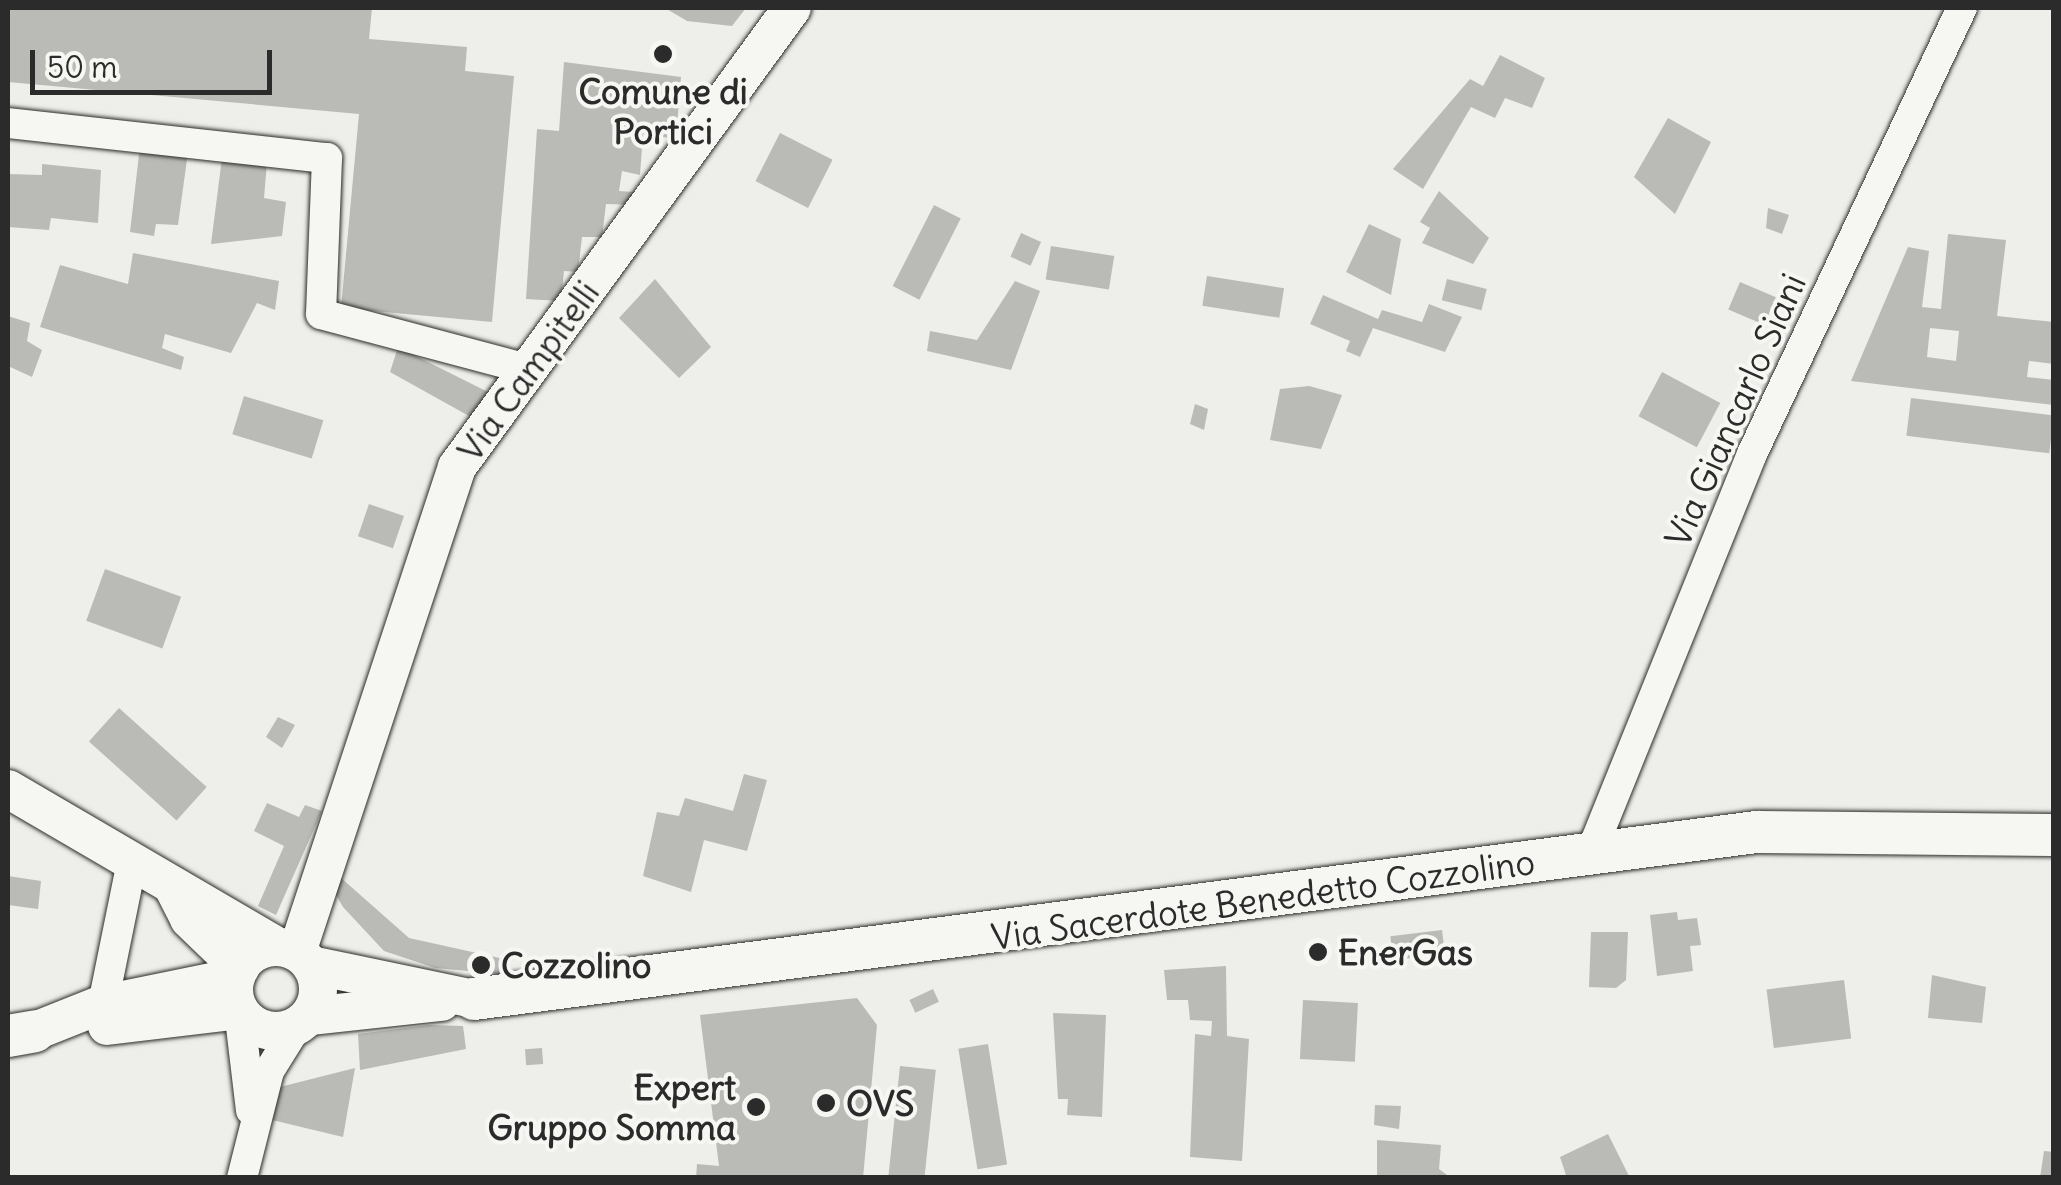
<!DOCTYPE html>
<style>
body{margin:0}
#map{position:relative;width:2061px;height:1185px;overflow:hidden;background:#eeeeea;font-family:Delius,sans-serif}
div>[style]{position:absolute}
.building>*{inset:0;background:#babab7;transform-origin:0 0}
.roads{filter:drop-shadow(0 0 2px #2b2b2b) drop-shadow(0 0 2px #2b2b2b)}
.minor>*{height:30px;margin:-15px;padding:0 15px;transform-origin:15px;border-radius:15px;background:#f6f6f2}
.tertiary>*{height:38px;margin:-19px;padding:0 19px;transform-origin:19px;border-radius:19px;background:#f6f6f2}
.tertiary>.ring{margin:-19px;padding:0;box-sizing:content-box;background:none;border:38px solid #f6f6f2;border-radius:50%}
.secondary>*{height:42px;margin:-21px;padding:0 21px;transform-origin:21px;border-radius:21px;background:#f6f6f2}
.dots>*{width:28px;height:28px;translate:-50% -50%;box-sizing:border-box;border:5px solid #f6f6f2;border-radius:50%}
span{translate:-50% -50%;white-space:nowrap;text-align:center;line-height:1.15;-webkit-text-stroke:8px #f6f6f2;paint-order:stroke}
.poi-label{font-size:35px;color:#2b2b2b;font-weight:700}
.left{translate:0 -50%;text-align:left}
.right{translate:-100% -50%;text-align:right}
.street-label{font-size:35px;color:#2b2b2b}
.frame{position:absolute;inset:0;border:10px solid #2b2b2b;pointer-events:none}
.scale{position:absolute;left:30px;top:50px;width:242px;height:45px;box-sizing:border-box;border:5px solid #2b2b2b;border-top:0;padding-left:12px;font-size:30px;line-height:35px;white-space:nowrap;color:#2b2b2b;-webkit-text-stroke:8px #f6f6f2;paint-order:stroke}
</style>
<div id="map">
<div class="building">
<div style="clip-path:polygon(8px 8px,372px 8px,369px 39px,467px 47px,465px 71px,514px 76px,492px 322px,341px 308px,359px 114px,8px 82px)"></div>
<div style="clip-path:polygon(665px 8px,746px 8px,732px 26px,687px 21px)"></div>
<div style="clip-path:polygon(1500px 55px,1545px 78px,1532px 108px,1505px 98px,1495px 118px,1471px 107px,1423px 189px,1393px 169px,1470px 79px,1483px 86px)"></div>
<div style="clip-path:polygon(564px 62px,681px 77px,676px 139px,643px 134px,640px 175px,622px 171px,619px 191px,634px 192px,634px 205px,606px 204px,602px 237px,582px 237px,578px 272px,564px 271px,561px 301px,526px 299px,537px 129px,559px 131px)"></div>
<div style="clip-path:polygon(1668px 118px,1711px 142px,1675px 214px,1634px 177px)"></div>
<div style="left:780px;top:133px;width:59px;height:54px;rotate:27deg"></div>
<div style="clip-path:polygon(140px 146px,188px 152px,178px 225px,156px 224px,154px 236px,130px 232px)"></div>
<div style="clip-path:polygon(222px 158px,267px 162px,264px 198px,286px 202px,282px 236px,211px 244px)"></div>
<div style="clip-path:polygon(42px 164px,101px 170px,98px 223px,51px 218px,49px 230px,8px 227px,8px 174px,42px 175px)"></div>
<div style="clip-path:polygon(1439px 191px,1489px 238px,1473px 264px,1422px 243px,1430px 228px,1420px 222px)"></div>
<div style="left:934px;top:205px;width:30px;height:91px;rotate:27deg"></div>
<div style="clip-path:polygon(1768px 208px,1789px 215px,1782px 234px,1766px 228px)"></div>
<div style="clip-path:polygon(1369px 224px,1401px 239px,1391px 295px,1346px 272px)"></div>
<div style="left:1021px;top:233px;width:22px;height:26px;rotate:24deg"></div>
<div style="clip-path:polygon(evenodd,1948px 234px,2006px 240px,1997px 316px,2054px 322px,2054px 364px,2029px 361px,2027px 377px,2054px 380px,2054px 405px,1851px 381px,1908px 247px,1929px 251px,1922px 307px,1941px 309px,1948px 234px,1930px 328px,1959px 331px,1956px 361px,1927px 357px,1930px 328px)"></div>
<div style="left:1051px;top:246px;width:64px;height:34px;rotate:9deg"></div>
<div style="clip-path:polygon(133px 253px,279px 281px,275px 310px,257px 303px,231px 353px,165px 334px,162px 348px,184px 357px,181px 370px,40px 327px,60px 265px,128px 284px)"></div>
<div style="left:1207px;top:276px;width:78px;height:30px;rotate:9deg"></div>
<div style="clip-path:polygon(655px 279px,711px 347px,679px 378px,619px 318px)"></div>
<div style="left:1447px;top:279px;width:41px;height:22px;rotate:14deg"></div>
<div style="clip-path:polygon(1015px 281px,1040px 291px,1011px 370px,927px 351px,930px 331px,977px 340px)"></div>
<div style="left:1740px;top:282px;width:39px;height:30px;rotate:23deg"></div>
<div style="clip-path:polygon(1323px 295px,1378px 319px,1382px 310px,1422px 322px,1429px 304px,1462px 317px,1445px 352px,1373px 328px,1360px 357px,1346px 351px,1350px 341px,1310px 324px)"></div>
<div style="clip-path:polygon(8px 316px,30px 323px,27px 341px,42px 350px,32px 377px,8px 366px)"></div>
<div style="clip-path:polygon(398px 347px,494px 395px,478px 421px,390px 372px)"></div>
<div style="left:1662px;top:372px;width:66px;height:50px;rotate:28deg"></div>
<div style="clip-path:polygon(1309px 386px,1342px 395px,1321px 449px,1270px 440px,1280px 389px)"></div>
<div style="left:244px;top:396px;width:83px;height:40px;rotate:17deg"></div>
<div style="left:1911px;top:398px;width:144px;height:38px;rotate:7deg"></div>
<div style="clip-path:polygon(1195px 404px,1208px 409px,1204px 430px,1190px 424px)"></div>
<div style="left:369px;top:504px;width:37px;height:34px;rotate:19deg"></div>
<div style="left:105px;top:569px;width:81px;height:55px;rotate:20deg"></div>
<div style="left:119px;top:708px;width:118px;height:45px;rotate:42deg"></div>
<div style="clip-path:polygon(278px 717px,295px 725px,282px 748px,266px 737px)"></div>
<div style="clip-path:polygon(744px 774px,767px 780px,747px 851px,704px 840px,691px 892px,643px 876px,657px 812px,679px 816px,685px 798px,733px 811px)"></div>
<div style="clip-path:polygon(267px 803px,299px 817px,305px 805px,322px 811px,276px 915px,258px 906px,284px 846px,254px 831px)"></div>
<div style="clip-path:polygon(8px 876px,41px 881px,38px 909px,8px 905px)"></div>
<div style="clip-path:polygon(340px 877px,409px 938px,504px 959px,502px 974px,435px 968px,384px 951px,343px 907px,332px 888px)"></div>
<div style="clip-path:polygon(1677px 912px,1678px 920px,1697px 918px,1701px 945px,1690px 946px,1693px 971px,1657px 976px,1650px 915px)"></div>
<div style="left:1442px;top:930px;width:24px;height:52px;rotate:83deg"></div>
<div style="clip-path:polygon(1591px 932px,1628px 932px,1626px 980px,1616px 988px,1589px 987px)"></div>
<div style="clip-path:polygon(1226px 966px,1227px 1036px,1249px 1039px,1242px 1161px,1190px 1157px,1195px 1034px,1211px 1036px,1212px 1021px,1190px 1020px,1188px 1000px,1167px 1000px,1164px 970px)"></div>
<div style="clip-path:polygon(1932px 975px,1986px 987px,1982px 1023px,1928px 1018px)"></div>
<div style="left:1844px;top:980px;width:59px;height:78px;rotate:83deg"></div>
<div style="left:933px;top:989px;width:14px;height:26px;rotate:65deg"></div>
<div style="clip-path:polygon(857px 998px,877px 1025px,863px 1178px,696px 1178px,697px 1164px,719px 1166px,700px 1015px)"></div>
<div style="left:1303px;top:1000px;width:55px;height:59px;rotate:3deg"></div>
<div style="clip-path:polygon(1053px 1013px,1106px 1015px,1102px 1117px,1067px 1115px,1068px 1099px,1058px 1099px)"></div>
<div style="clip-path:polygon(429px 1025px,463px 1026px,466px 1049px,360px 1070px,358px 1034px)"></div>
<div style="left:988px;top:1044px;width:122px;height:30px;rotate:81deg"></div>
<div style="left:542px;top:1048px;width:16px;height:17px;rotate:86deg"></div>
<div style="left:900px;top:1066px;width:36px;height:112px;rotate:6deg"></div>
<div style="clip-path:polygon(355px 1068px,343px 1137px,272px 1120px,276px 1088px)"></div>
<div style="clip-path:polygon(1375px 1105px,1401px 1106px,1399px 1129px,1374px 1125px)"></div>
<div style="clip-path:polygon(1608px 1134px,1630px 1178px,1567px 1178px,1560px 1157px)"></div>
<div style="clip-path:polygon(1377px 1140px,1441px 1145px,1439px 1169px,1451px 1178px,1377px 1178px)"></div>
<div style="clip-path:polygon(2044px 1151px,2054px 1152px,2054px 1178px,2040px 1178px)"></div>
</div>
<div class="roads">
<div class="minor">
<div style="left:8px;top:123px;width:321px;rotate:6.3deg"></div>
<div style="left:327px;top:158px;width:156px;rotate:92.2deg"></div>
<div style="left:321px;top:314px;width:214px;rotate:14.9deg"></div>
<div style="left:1592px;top:850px;width:427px;rotate:-68deg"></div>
<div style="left:1752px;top:454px;width:493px;rotate:-64.8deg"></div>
<div style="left:103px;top:1004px;width:145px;rotate:-78.5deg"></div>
<div style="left:239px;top:1010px;width:101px;rotate:83.2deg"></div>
<div style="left:242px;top:1178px;width:110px;rotate:-75.8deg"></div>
<div style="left:269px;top:1071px;width:53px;rotate:-58.1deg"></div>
</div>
<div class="tertiary">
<div style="left:8px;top:789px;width:311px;rotate:30.3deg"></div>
<div style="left:173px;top:887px;width:36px;rotate:63deg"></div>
<div style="left:189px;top:919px;width:71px;rotate:43.9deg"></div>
<div class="ring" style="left:234px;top:947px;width:46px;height:46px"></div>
<div style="left:297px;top:952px;width:511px;rotate:-71.74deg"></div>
<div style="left:457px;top:467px;width:568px;rotate:-53.88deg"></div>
<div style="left:311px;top:965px;width:167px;rotate:11.8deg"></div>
<div style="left:310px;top:1016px;width:132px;rotate:-6.1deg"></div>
<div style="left:107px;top:1026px;width:133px;rotate:-6.9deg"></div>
<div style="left:35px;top:1031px;width:73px;rotate:-21.7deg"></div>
<div style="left:103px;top:1004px;width:136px;rotate:-11.5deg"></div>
</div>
<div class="secondary">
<div style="left:474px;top:999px;width:1294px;rotate:-7.42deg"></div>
<div style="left:1757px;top:832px;width:297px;rotate:0.6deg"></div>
<div style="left:8px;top:1036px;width:27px;rotate:-10deg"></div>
</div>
</div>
<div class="dots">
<div style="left:663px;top:54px;background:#2b2b2b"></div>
<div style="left:1318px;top:952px;background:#2b2b2b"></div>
<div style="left:481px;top:965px;background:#2b2b2b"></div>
<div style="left:826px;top:1103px;background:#2b2b2b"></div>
<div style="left:756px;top:1107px;background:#2b2b2b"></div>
</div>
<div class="poi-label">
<span style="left:663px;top:111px">Comune di<br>Portici</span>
<span class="left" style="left:1338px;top:952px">EnerGas</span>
<span class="left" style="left:501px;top:965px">Cozzolino</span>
<span class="right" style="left:736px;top:1107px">Expert<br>Gruppo Somma</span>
<span class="left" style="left:846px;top:1103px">OVS</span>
</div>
<div class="street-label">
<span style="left:528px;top:371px;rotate:-54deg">Via Campitelli</span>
<span style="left:1735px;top:410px;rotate:-66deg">Via Giancarlo Siani</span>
<span style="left:1263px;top:899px;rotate:-8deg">Via Sacerdote Benedetto Cozzolino</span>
</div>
<div class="frame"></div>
<div class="scale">50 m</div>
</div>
